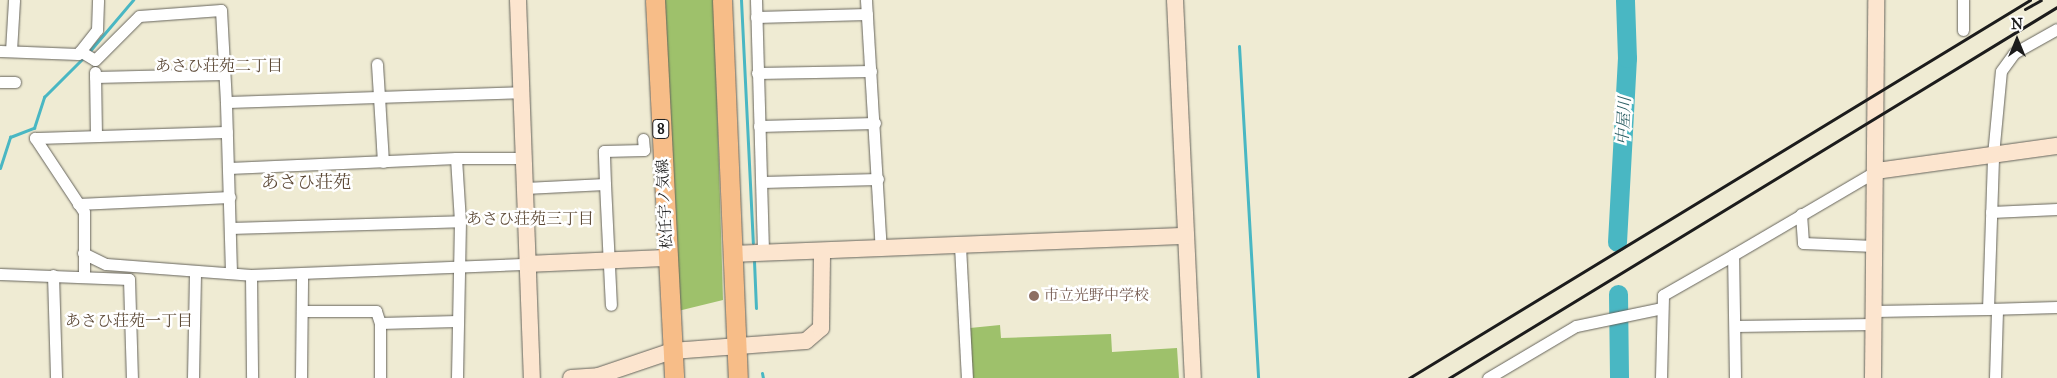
<!DOCTYPE html>
<meta charset="utf-8">
<style>
body{margin:0}
#map{position:relative;width:2057px;height:378px;overflow:hidden;background:#efebd3;font-family:"IM FELL Great Primer","Noto Serif JP",serif}
div>[style]{position:absolute}
.green>*{inset:0;background:#9ec16b}
.stream>*{height:3px;margin:-1.5px;padding:0 1.5px;transform-origin:1.5px;border-radius:1.5px;background:#49b7c3}
.river>*{height:19px;margin:-9.5px;padding:0 9.5px;transform-origin:9.5px;border-radius:9.5px;background:#49b7c3}
.roads{filter:drop-shadow(0 0 1px #66645c) drop-shadow(0 0 1px #66645c)}
.street>*{height:11px;margin:-5.5px;padding:0 5.5px;transform-origin:5.5px;border-radius:5.5px;background:#fff}
.secondary>*{height:16px;margin:-8px;padding:0 8px;transform-origin:8px;border-radius:8px;background:#fce5cf}
.primary>*{height:19px;margin:-9.5px;padding:0 9.5px;transform-origin:9.5px;border-radius:9.5px;background:#f7bd88}
.rail>*{height:3px;margin:-1.5px;padding:0 1.5px;transform-origin:1.5px;border-radius:1.5px;background:#1c1c1c}
.dots>*{width:14px;height:14px;translate:-50% -50%;box-sizing:border-box;border:2px solid #fff;border-radius:50%}
span{translate:-50% -50%;white-space:nowrap;text-align:center;line-height:1.15;-webkit-text-stroke:5px #fff;paint-order:stroke}
.shield-label span{padding:1px 4px;background:#fff;border:1px solid;border-radius:4px;-webkit-text-stroke-width:0}
.shield-label{font-size:14px;color:#1c1c1c;font-weight:700}
.street-label{font-size:15px;color:#1c1c1c}
.education-label{font-size:15px;color:#785e54}
.left{translate:0 -50%;text-align:left}
.neighbourhood-label{font-size:16px;color:#5d4a37}
.water-label{font-size:16px;color:#306267;font-style:italic}
.quarter-label{font-size:18px;color:#5d4a37}
.north{position:absolute;left:1992px;top:15px;width:50px;height:50px;-webkit-text-stroke:4px #fff;paint-order:stroke;rotate:0deg;font-size:14px;font-weight:700;line-height:20px;text-align:center;color:#1c1c1c}
.north::after{content:'';display:block;margin:auto;width:18px;height:22px;background:#1c1c1c;clip-path:polygon(50% 0,100% 100%,50% 72%,0 100%)}
</style>
<div id="map">
<div class="green">
<div style="clip-path:polygon(663px 0,714px 0,723px 300px,678px 311px)"></div>
<div style="clip-path:polygon(1000px 325px,1001px 338px,1111px 334px,1112px 352px,1177px 348px,1179px 378px,973px 378px,970px 328px)"></div>
</div>
<div class="stream">
<div style="left:741px;top:0;width:243px;rotate:87.2deg"></div>
<div style="left:1239px;top:46px;width:333px;rotate:86.7deg"></div>
<div style="left:88px;top:53px;width:70px;rotate:-49.7deg"></div>
<div style="left:0;top:168px;width:33px;rotate:-72deg"></div>
<div style="left:10px;top:137px;width:26px;rotate:-21deg"></div>
<div style="left:34px;top:128px;width:33px;rotate:-72deg"></div>
<div style="left:44px;top:97px;width:57px;rotate:-45deg"></div>
<div style="left:754px;top:261px;width:47px;rotate:87.6deg"></div>
<div style="left:762px;top:373px;width:5px;rotate:79deg"></div>
</div>
<div class="river">
<div style="left:1617px;top:242px;width:184px;rotate:-86.9deg"></div>
<div style="left:1627px;top:58px;width:58px;rotate:-92deg"></div>
<div style="left:1618px;top:294px;width:84px;rotate:89.3deg"></div>
</div>
<div class="roads">
<div class="street">
<div style="left:756px;top:0;width:254px;rotate:88.4deg"></div>
<div style="left:866px;top:0;width:249px;rotate:86.6deg"></div>
<div style="left:1963px;top:0;width:30px;rotate:90deg"></div>
<div style="left:756px;top:17px;width:111px;rotate:-1.5deg"></div>
<div style="left:0;top:51px;width:78px;rotate:2.2deg"></div>
<div style="left:78px;top:54px;width:31px;rotate:-52deg"></div>
<div style="left:97px;top:30px;width:30px;rotate:-88deg"></div>
<div style="left:11px;top:51px;width:51px;rotate:-86.6deg"></div>
<div style="left:80px;top:51px;width:17px;rotate:31deg"></div>
<div style="left:95px;top:60px;width:62px;rotate:-45deg"></div>
<div style="left:139px;top:16px;width:82px;rotate:-4.2deg"></div>
<div style="left:221px;top:10px;width:92px;rotate:86.9deg"></div>
<div style="left:377px;top:64px;width:98px;rotate:86.5deg"></div>
<div style="left:95px;top:72px;width:64px;rotate:89.1deg"></div>
<div style="left:757px;top:73px;width:114px;rotate:-1deg"></div>
<div style="left:95px;top:77px;width:129px;rotate:-1.3deg"></div>
<div style="left:0;top:82px;width:15px"></div>
<div style="left:759px;top:126px;width:116px;rotate:-1.5deg"></div>
<div style="left:456px;top:158px;width:67px"></div>
<div style="left:229px;top:168px;width:227px;rotate:-2.5deg"></div>
<div style="left:456px;top:158px;width:63px;rotate:86.4deg"></div>
<div style="left:460px;top:221px;width:157px;rotate:91.1deg"></div>
<div style="left:762px;top:182px;width:116px;rotate:-1.5deg"></div>
<div style="left:605px;top:184px;width:33px;rotate:-92deg"></div>
<div style="left:604px;top:151px;width:40px;rotate:-1.4deg"></div>
<div style="left:644px;top:150px;width:11px;rotate:-95deg"></div>
<div style="left:525px;top:188px;width:80px;rotate:-2.9deg"></div>
<div style="left:605px;top:184px;width:121px;rotate:87.2deg"></div>
<div style="left:78px;top:204px;width:152px;rotate:-2.6deg"></div>
<div style="left:1991px;top:212px;width:66px;rotate:-2.6deg"></div>
<div style="left:1801px;top:214px;width:29px;rotate:86deg"></div>
<div style="left:1803px;top:243px;width:71px;rotate:2.4deg"></div>
<div style="left:230px;top:228px;width:230px;rotate:-1.7deg"></div>
<div style="left:960px;top:246px;width:132px;rotate:87deg"></div>
<div style="left:83px;top:253px;width:25px;rotate:26deg"></div>
<div style="left:106px;top:264px;width:145px;rotate:4.3deg"></div>
<div style="left:251px;top:275px;width:278px;rotate:-2.3deg"></div>
<div style="left:231px;top:272px;width:170px;rotate:-91.7deg"></div>
<div style="left:226px;top:102px;width:295px;rotate:-1.9deg"></div>
<div style="left:0;top:274px;width:129px;rotate:2.2deg"></div>
<div style="left:129px;top:279px;width:99px;rotate:88.3deg"></div>
<div style="left:53px;top:275px;width:103px;rotate:88.3deg"></div>
<div style="left:84px;top:275px;width:63px;rotate:-90deg"></div>
<div style="left:84px;top:212px;width:89px;rotate:-123.5deg"></div>
<div style="left:35px;top:138px;width:192px;rotate:-1.8deg"></div>
<div style="left:251px;top:275px;width:103px;rotate:89.4deg"></div>
<div style="left:1988px;top:309px;width:69px;rotate:-1.7deg"></div>
<div style="left:302px;top:311px;width:74px"></div>
<div style="left:376px;top:311px;width:13px;rotate:72deg"></div>
<div style="left:380px;top:323px;width:55px;rotate:90deg"></div>
<div style="left:1874px;top:311px;width:114px;rotate:-1deg"></div>
<div style="left:1988px;top:309px;width:154px;rotate:-88.1deg"></div>
<div style="left:1993px;top:155px;width:84px;rotate:-84.6deg"></div>
<div style="left:2001px;top:71px;width:22px;rotate:-54deg"></div>
<div style="left:2014px;top:53px;width:49px;rotate:-29.2deg"></div>
<div style="left:380px;top:323px;width:77px;rotate:-1.5deg"></div>
<div style="left:1735px;top:326px;width:138px;rotate:-0.8deg"></div>
<div style="left:193px;top:378px;width:107px;rotate:-88.9deg"></div>
<div style="left:301px;top:378px;width:101px;rotate:-89.4deg"></div>
<div style="left:1488px;top:378px;width:102px;rotate:-30.6deg"></div>
<div style="left:1576px;top:326px;width:88px;rotate:-11.8deg"></div>
<div style="left:1661px;top:378px;width:83px;rotate:-88.6deg"></div>
<div style="left:1663px;top:295px;width:81px;rotate:-29.7deg"></div>
<div style="left:1735px;top:378px;width:123px;rotate:-90.9deg"></div>
<div style="left:1733px;top:255px;width:166px;rotate:-30.4deg"></div>
<div style="left:1995px;top:378px;width:69px;rotate:-88.3deg"></div>
</div>
<div class="secondary">
<div style="left:518px;top:0;width:378px;rotate:87.9deg"></div>
<div style="left:1175px;top:0;width:378px;rotate:87.3deg"></div>
<div style="left:1876px;top:171px;width:183px;rotate:-7.9deg"></div>
<div style="left:733px;top:254px;width:453px;rotate:-2.3deg"></div>
<div style="left:529px;top:264px;width:139px;rotate:-2.5deg"></div>
<div style="left:571px;top:378px;width:27px;rotate:-4deg"></div>
<div style="left:598px;top:376px;width:78px;rotate:-18.7deg"></div>
<div style="left:672px;top:351px;width:134px;rotate:-4.3deg"></div>
<div style="left:806px;top:341px;width:20px;rotate:-41deg"></div>
<div style="left:821px;top:328px;width:76px;rotate:-89.2deg"></div>
<div style="left:1873px;top:378px;width:378px;rotate:-89.5deg"></div>
</div>
<div class="primary">
<div style="left:655px;top:0;width:378px;rotate:87.1deg"></div>
<div style="left:722px;top:0;width:378px;rotate:87.6deg"></div>
</div>
</div>
<div class="rail">
<div style="left:2025px;top:9px;width:18px;rotate:-29deg"></div>
<div style="left:1409px;top:378px;width:727px;rotate:-31.33deg"></div>
<div style="left:1449px;top:378px;width:712px;rotate:-31.39deg"></div>
</div>
<div class="dots">
<div style="left:1034px;top:296px;background:#8d6e63"></div>
</div>
<div class="shield-label">
<span style="left:661px;top:129px">8</span>
</div>
<div class="street-label">
<span style="left:665px;top:204px;rotate:-93deg">松任宇ノ気線</span>
</div>
<div class="education-label">
<span class="left" style="left:1044px;top:296px">市立光野中学校</span>
</div>
<div class="neighbourhood-label">
<span style="left:219px;top:66px">あさひ荘苑二丁目</span>
<span style="left:530px;top:219px">あさひ荘苑三丁目</span>
<span style="left:129px;top:321px">あさひ荘苑一丁目</span>
</div>
<div class="water-label">
<span style="left:1624px;top:121px;rotate:-87deg">中屋川</span>
</div>
<div class="quarter-label">
<span style="left:306px;top:182px">あさひ荘苑</span>
</div>
<div class="north">N</div>
</div>
